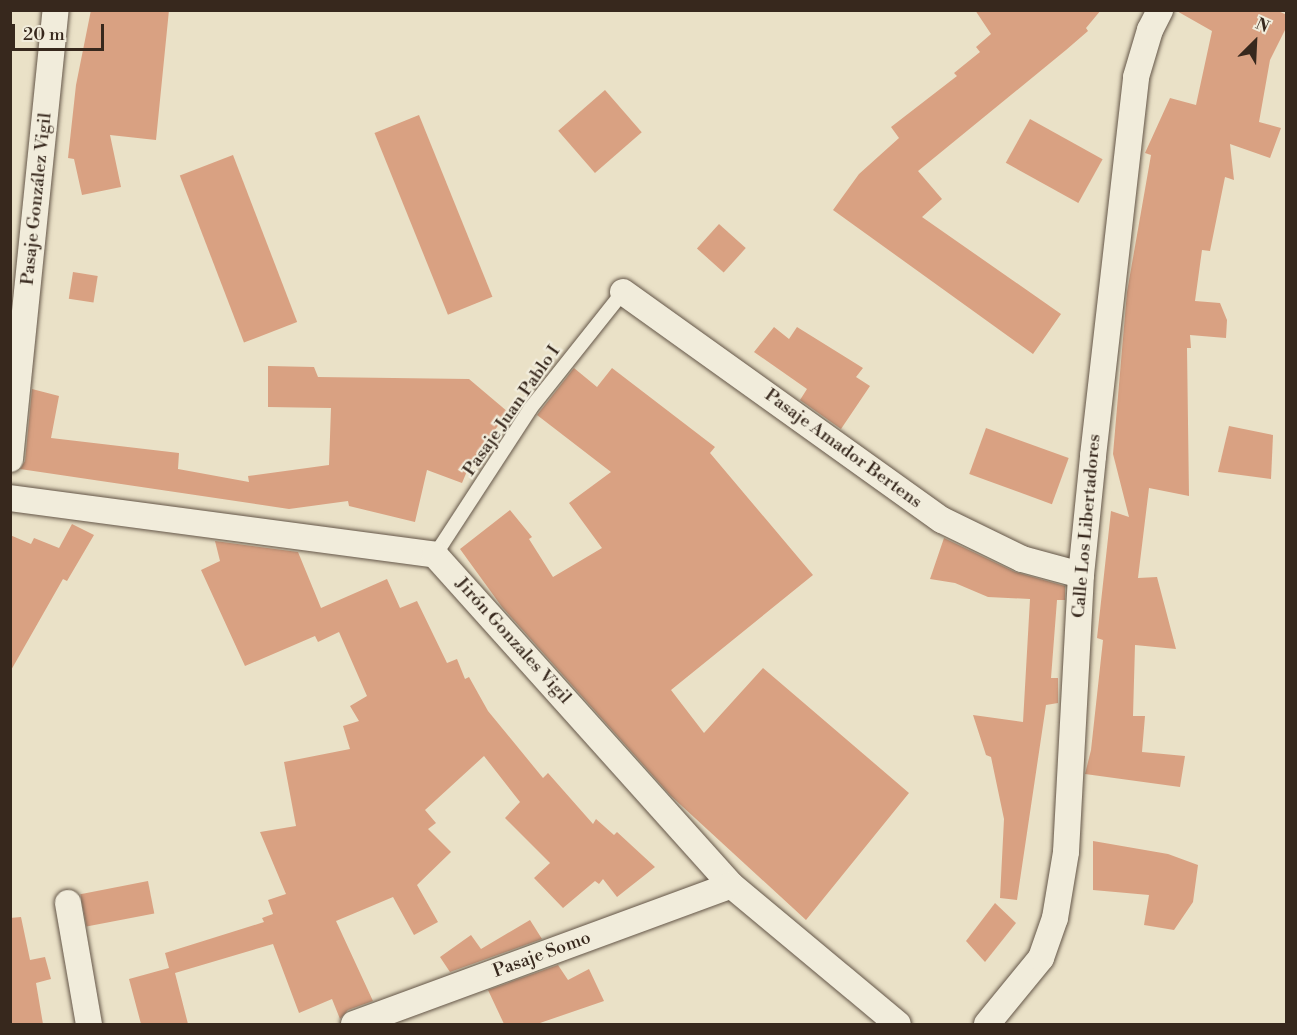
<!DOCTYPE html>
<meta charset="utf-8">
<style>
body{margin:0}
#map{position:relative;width:1297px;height:1035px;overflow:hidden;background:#eae1c7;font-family:"Libre Bodoni",serif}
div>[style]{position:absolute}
.building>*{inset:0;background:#d9a182;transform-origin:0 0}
.roads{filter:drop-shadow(0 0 2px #645648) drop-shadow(0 0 2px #645648)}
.lane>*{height:14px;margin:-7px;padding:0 7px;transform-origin:7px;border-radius:7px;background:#f1ecdb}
.street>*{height:26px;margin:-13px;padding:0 13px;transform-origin:13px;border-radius:13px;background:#f1ecdb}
span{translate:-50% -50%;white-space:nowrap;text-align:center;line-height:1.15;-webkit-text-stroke:4.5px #f1ecdb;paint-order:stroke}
.street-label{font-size:18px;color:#37281d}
.frame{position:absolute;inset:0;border:12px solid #37281d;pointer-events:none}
.north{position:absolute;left:1225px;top:12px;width:60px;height:60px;-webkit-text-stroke:4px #f1ecdb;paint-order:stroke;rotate:24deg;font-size:16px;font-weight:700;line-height:24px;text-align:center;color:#37281d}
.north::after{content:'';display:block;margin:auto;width:21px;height:27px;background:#37281d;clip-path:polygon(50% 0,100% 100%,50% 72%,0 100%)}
.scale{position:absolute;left:12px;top:24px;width:92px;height:27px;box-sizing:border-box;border:3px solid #37281d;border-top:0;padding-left:8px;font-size:18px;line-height:21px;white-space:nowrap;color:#37281d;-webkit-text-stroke:4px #f1ecdb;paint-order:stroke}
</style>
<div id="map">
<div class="building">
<div style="clip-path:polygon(91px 10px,169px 10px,156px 140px,110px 135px,121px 187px,82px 195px,74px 159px,68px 158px,76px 85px)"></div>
<div style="clip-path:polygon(975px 10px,1101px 10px,1086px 28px,1088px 31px,1066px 50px,918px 171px,942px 199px,922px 217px,1061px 314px,1033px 354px,833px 210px,859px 174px,899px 138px,891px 127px,957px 76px,954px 73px,980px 52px,976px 47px,991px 34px)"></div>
<div style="clip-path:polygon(1175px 10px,1276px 10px,1287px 15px,1287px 26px,1270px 60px,1259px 122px,1281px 128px,1270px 158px,1230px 144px,1234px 180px,1225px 177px,1210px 251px,1202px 250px,1195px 301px,1220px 303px,1227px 320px,1226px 338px,1190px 335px,1191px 348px,1187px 348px,1189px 496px,1149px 488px,1138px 578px,1157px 577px,1176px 649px,1135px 645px,1133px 716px,1145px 716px,1142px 752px,1185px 756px,1180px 787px,1085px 774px,1091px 750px,1103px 640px,1097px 638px,1111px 511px,1129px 517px,1113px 454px,1127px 292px,1151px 155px,1145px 153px,1170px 98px,1196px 105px,1212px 31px)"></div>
<div style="left:605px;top:90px;width:56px;height:62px;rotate:49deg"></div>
<div style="left:419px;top:115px;width:196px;height:48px;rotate:68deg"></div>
<div style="left:1030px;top:119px;width:83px;height:50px;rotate:29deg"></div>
<div style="left:233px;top:155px;width:179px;height:57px;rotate:69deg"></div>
<div style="left:719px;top:224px;width:36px;height:33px;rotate:42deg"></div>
<div style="left:73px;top:272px;width:25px;height:27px;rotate:9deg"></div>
<div style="clip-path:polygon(774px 327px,789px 339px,797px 327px,863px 368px,856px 377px,870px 386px,841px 429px,800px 400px,807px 389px,754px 352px)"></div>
<div style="clip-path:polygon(268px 366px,314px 367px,318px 377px,469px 379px,508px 412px,470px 464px,462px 483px,427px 470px,415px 522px,349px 506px,348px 501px,289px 509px,20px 469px,25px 461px,32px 389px,59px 396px,51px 438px,179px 453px,178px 469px,249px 482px,248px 476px,329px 465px,331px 408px,268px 407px)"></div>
<div style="clip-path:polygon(574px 368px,597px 387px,612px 368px,715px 447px,710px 453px,813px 575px,671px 690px,704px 733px,763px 668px,909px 793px,806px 920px,671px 796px,502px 607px,460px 549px,510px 510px,532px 537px,529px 539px,553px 577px,602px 548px,569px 503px,611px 472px,537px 415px)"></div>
<div style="clip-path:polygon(1229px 426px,1273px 435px,1271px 479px,1218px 472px)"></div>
<div style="left:986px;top:428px;width:88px;height:49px;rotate:20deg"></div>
<div style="clip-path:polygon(72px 524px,94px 535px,67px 581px,63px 579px,10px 672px,10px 535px,31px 544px,34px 538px,59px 548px)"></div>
<div style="clip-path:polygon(944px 538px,1015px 572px,1065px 586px,1065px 600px,1057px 600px,1051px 678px,1058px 678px,1058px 703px,1046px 705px,1017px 900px,1000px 898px,1004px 819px,991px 757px,986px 755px,973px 715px,1023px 722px,1030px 599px,988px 597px,955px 583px,930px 579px)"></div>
<div style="clip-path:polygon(215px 541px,298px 552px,321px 608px,387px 579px,400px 608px,417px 601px,447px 663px,457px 659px,465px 679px,469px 677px,488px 711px,543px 778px,548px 773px,593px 824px,596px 819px,614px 835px,617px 832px,655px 867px,617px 897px,603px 879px,599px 884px,595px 881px,563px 908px,534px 878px,550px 863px,505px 818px,520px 802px,484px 756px,425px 810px,436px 823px,428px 829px,451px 852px,417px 885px,438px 922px,414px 935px,393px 897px,336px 921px,373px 1001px,348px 1010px,340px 1019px,332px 999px,299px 1013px,273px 944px,175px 973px,188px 1024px,141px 1024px,129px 979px,169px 968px,165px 953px,264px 922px,262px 918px,273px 914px,268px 900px,286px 894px,260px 832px,296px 826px,284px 762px,350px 749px,343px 726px,359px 721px,350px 706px,367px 696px,339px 632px,318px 642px,315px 636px,245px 666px,201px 570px,220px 561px)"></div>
<div style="clip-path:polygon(1093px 841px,1168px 854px,1198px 865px,1193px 902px,1174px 930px,1144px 925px,1149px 895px,1093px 890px)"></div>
<div style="left:148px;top:881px;width:33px;height:69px;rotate:79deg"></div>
<div style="clip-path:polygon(995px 903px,1016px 923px,985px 962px,966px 941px)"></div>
<div style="clip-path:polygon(21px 917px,30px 960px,45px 957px,51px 979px,36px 983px,43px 1024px,10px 1024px,10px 918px)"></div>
<div style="clip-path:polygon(530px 920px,542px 939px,450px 972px,440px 957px,471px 935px,481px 949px)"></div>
<div style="clip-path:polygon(558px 965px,568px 980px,589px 969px,604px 1001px,537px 1024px,504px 1024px,488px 990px)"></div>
</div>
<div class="roads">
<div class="lane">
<div style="left:435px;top:555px;width:174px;rotate:-56.9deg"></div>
<div style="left:530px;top:409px;width:149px;rotate:-51.5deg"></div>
</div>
<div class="street">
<div style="left:623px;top:292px;width:392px;rotate:35.6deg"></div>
<div style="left:942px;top:520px;width:89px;rotate:26deg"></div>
<div style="left:1022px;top:559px;width:61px;rotate:15.2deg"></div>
<div style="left:10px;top:459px;width:451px;rotate:-84.2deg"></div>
<div style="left:10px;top:498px;width:429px;rotate:7.6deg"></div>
<div style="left:435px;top:555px;width:443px;rotate:48.1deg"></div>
<div style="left:731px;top:885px;width:217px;rotate:39.8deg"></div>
<div style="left:68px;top:903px;width:123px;rotate:80.2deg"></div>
<div style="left:354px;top:1024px;width:402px;rotate:-20.2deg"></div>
<div style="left:987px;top:1024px;width:85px;rotate:-50.7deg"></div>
<div style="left:1041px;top:958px;width:42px;rotate:-70.7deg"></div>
<div style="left:1055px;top:918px;width:67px;rotate:-80.5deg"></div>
<div style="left:1066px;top:852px;width:277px;rotate:-86.9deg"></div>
<div style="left:1081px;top:575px;width:120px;rotate:-84.2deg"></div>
<div style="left:1093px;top:456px;width:381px;rotate:-83.5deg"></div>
<div style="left:1136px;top:77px;width:49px;rotate:-73.4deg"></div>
<div style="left:1150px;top:30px;width:22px;rotate:-63deg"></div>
</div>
</div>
<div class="street-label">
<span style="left:37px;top:199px;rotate:-84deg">Pasaje González Vigil</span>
<span style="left:512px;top:411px;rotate:-55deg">Pasaje Juan Pablo I</span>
<span style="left:843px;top:449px;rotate:36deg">Pasaje Amador Bertens</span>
<span style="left:1087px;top:526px;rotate:-85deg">Calle Los Libertadores</span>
<span style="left:513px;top:641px;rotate:48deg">Jirón Gonzales Vigil</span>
<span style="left:542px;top:955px;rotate:-20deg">Pasaje Somo</span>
</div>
<div class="frame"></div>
<div class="north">N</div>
<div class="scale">20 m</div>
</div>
